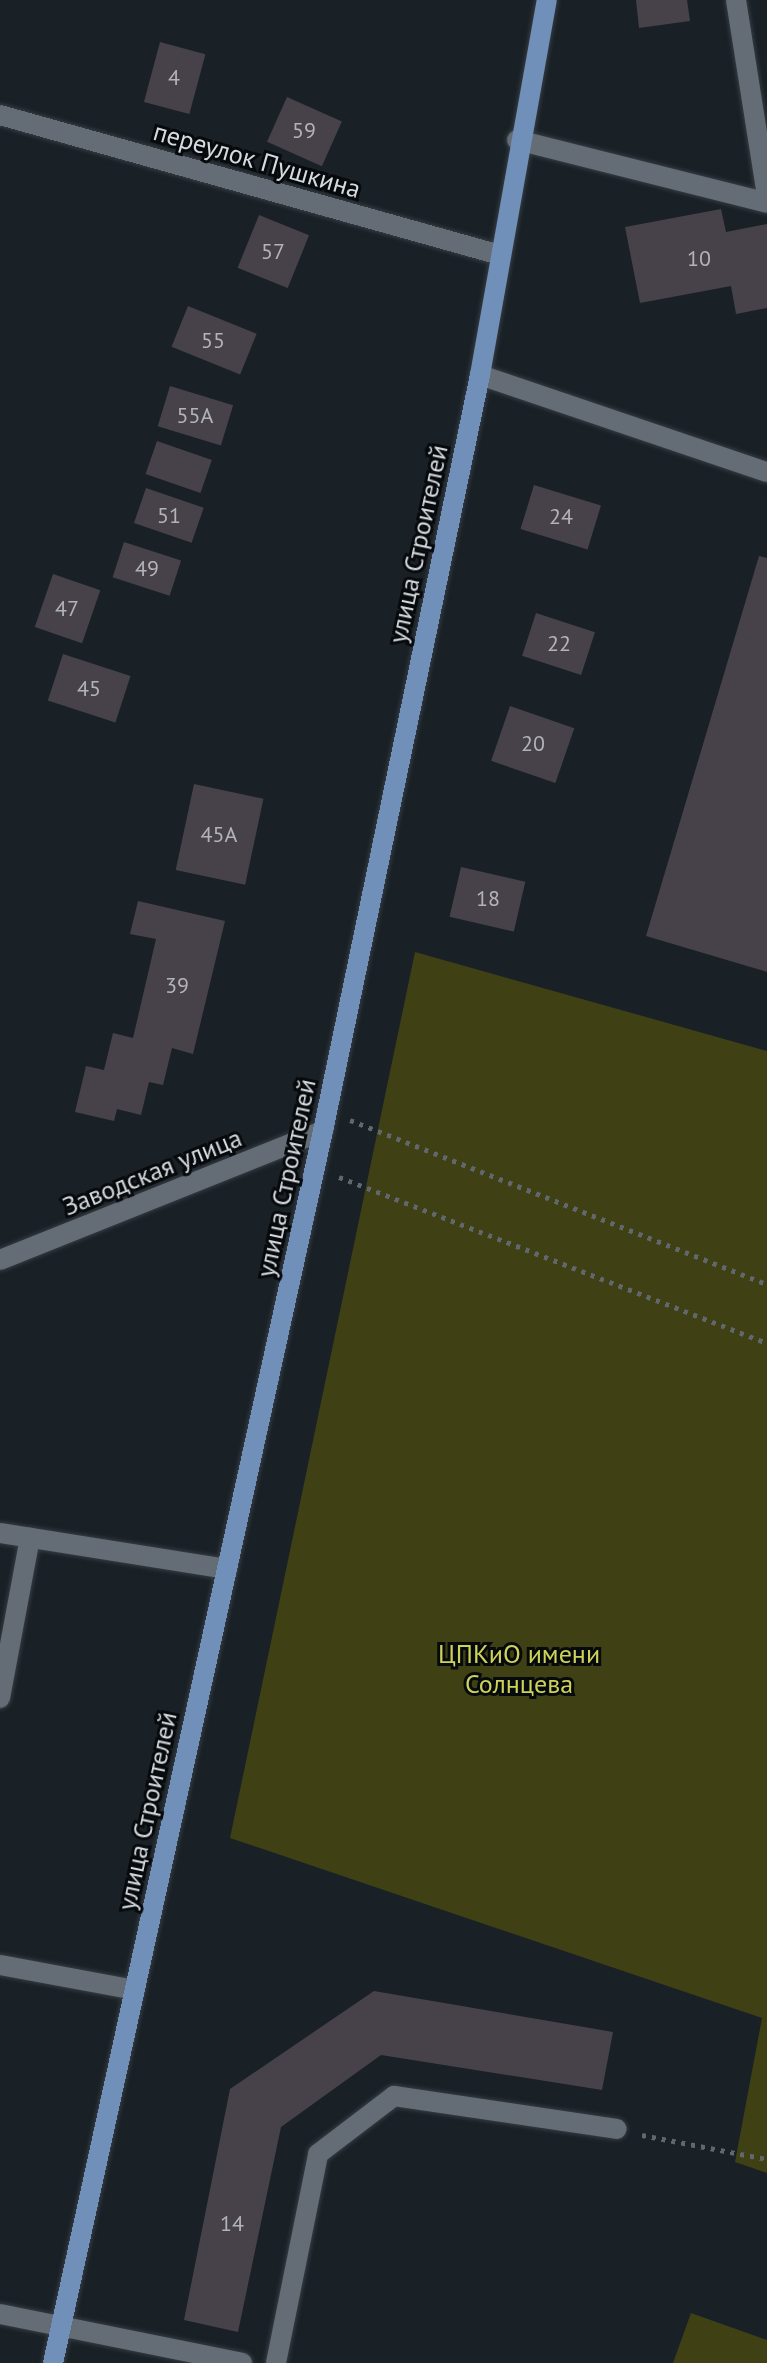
<!DOCTYPE html>
<meta charset="utf-8">
<style>
body{margin:0}
#map{position:relative;width:767px;height:2363px;overflow:hidden;background:#192127;font-family:"PT Sans",sans-serif}
div>[style]{position:absolute}
.green>*{inset:0;background:#3f4014}
.building>*{inset:0;background:#47414a;transform-origin:0 0}
.path>*{height:5px;margin-top:-2.5px;transform-origin:0;background:repeating-linear-gradient(90deg,#60676d 0 4px,transparent 0 10px)}
.roads{filter:drop-shadow(0 0 2px #363c42) drop-shadow(0 0 2px #363c42)}
.minor>*{height:20px;margin:-10px;padding:0 10px;transform-origin:10px;border-radius:10px;background:#646d75}
.major>*{height:20px;margin:-10px;padding:0 10px;transform-origin:10px;border-radius:10px;background:#7090b9}
span{translate:-50% -50%;white-space:nowrap;text-align:center;line-height:1.15;-webkit-text-stroke:6px #070a0d;paint-order:stroke}
.number-label{font-size:22px;color:#b2b4ba}
.number-label span{-webkit-text-stroke-width:0}
.street-label{font-size:26px;color:#d5dadf}
.park-label{font-size:26px;color:#cfd259}
</style>
<div id="map">
<div class="green">
<div style="clip-path:polygon(415px 952px,767px 1051px,767px 2173px,735px 2162px,762px 2018px,230px 1838px)"></div>
<div style="clip-path:polygon(691px 2313px,767px 2340px,767px 2363px,673px 2363px)"></div>
</div>
<div class="building">
<div style="clip-path:polygon(636px 0,687px 0,690px 21px,639px 28px)"></div>
<div style="left:160px;top:42px;width:47px;height:62px;rotate:15deg"></div>
<div style="left:287px;top:97px;width:60px;height:49px;rotate:24deg"></div>
<div style="clip-path:polygon(721px 209px,726px 232px,767px 224px,767px 308px,736px 314px,731px 286px,640px 303px,625px 227px)"></div>
<div style="left:259px;top:215px;width:54px;height:57px;rotate:22deg"></div>
<div style="left:188px;top:306px;width:74px;height:44px;rotate:22deg"></div>
<div style="left:170px;top:386px;width:66px;height:42px;rotate:17deg"></div>
<div style="left:157px;top:441px;width:58px;height:35px;rotate:19deg"></div>
<div style="left:534px;top:485px;width:70px;height:46px;rotate:17deg"></div>
<div style="left:146px;top:488px;width:61px;height:37px;rotate:19deg"></div>
<div style="left:124px;top:542px;width:60px;height:37px;rotate:18deg"></div>
<div style="clip-path:polygon(759px 556px,767px 558px,767px 972px,646px 936px)"></div>
<div style="left:53px;top:574px;width:50px;height:56px;rotate:19deg"></div>
<div style="left:536px;top:613px;width:62px;height:45px;rotate:18deg"></div>
<div style="left:63px;top:654px;width:71px;height:49px;rotate:18deg"></div>
<div style="left:510px;top:706px;width:68px;height:58px;rotate:19deg"></div>
<div style="left:194px;top:784px;width:71px;height:88px;rotate:12deg"></div>
<div style="left:461px;top:867px;width:66px;height:51px;rotate:13deg"></div>
<div style="clip-path:polygon(138px 901px,225px 921px,193px 1054px,172px 1048px,163px 1085px,149px 1082px,141px 1115px,117px 1109px,114px 1121px,75px 1112px,86px 1066px,104px 1070px,113px 1033px,133px 1038px,156px 939px,130px 934px)"></div>
<div style="clip-path:polygon(374px 1991px,613px 2032px,602px 2090px,381px 2055px,281px 2127px,238px 2332px,184px 2320px,230px 2089px)"></div>
</div>
<div class="path">
<div style="left:350px;top:1120px;width:448px;rotate:21.5deg"></div>
<div style="left:339px;top:1177px;width:459px;rotate:21.2deg"></div>
<div style="left:642px;top:2135px;width:127px;rotate:10.9deg"></div>
</div>
<div class="roads">
<div class="minor">
<div style="left:736px;top:0;width:197px;rotate:81deg"></div>
<div style="left:0;top:115px;width:519px;rotate:15.64deg"></div>
<div style="left:517px;top:140px;width:258px;rotate:14.1deg"></div>
<div style="left:480px;top:375px;width:303px;rotate:18.7deg"></div>
<div style="left:0;top:1260px;width:348px;rotate:-21.8deg"></div>
<div style="left:0;top:1533px;width:230px;rotate:9deg"></div>
<div style="left:0;top:1698px;width:163px;rotate:-79.4deg"></div>
<div style="left:0;top:1965px;width:137px;rotate:10.5deg"></div>
<div style="left:0;top:2314px;width:247px;rotate:11.4deg"></div>
<div style="left:276px;top:2363px;width:213px;rotate:-78.6deg"></div>
<div style="left:318px;top:2154px;width:96px;rotate:-37.3deg"></div>
<div style="left:394px;top:2096px;width:225px;rotate:8.4deg"></div>
</div>
<div class="major">
<div style="left:53px;top:2363px;width:1261px;rotate:-77.64deg"></div>
<div style="left:323px;top:1131px;width:772px;rotate:-78.27deg"></div>
<div style="left:480px;top:375px;width:381px;rotate:-79.9deg"></div>
</div>
</div>
<div class="number-label">
<span style="left:174px;top:78px">4</span>
<span style="left:304px;top:131px">59</span>
<span style="left:273px;top:252px">57</span>
<span style="left:699px;top:259px">10</span>
<span style="left:213px;top:341px">55</span>
<span style="left:195px;top:416px">55А</span>
<span style="left:169px;top:516px">51</span>
<span style="left:561px;top:517px">24</span>
<span style="left:147px;top:569px">49</span>
<span style="left:67px;top:609px">47</span>
<span style="left:559px;top:644px">22</span>
<span style="left:89px;top:689px">45</span>
<span style="left:533px;top:744px">20</span>
<span style="left:219px;top:835px">45А</span>
<span style="left:488px;top:899px">18</span>
<span style="left:177px;top:986px">39</span>
<span style="left:232px;top:2224px">14</span>
</div>
<div class="street-label">
<span style="left:257px;top:160px;rotate:16deg">переулок Пушкина</span>
<span style="left:418px;top:544px;rotate:-78deg">улица Строителей</span>
<span style="left:152px;top:1172px;rotate:-22deg">Заводская улица</span>
<span style="left:286px;top:1178px;rotate:-78deg">улица Строителей</span>
<span style="left:147px;top:1811px;rotate:-78deg">улица Строителей</span>
</div>
<div class="park-label">
<span style="left:519px;top:1669px">ЦПКиО имени<br>Солнцева</span>
</div>
</div>
